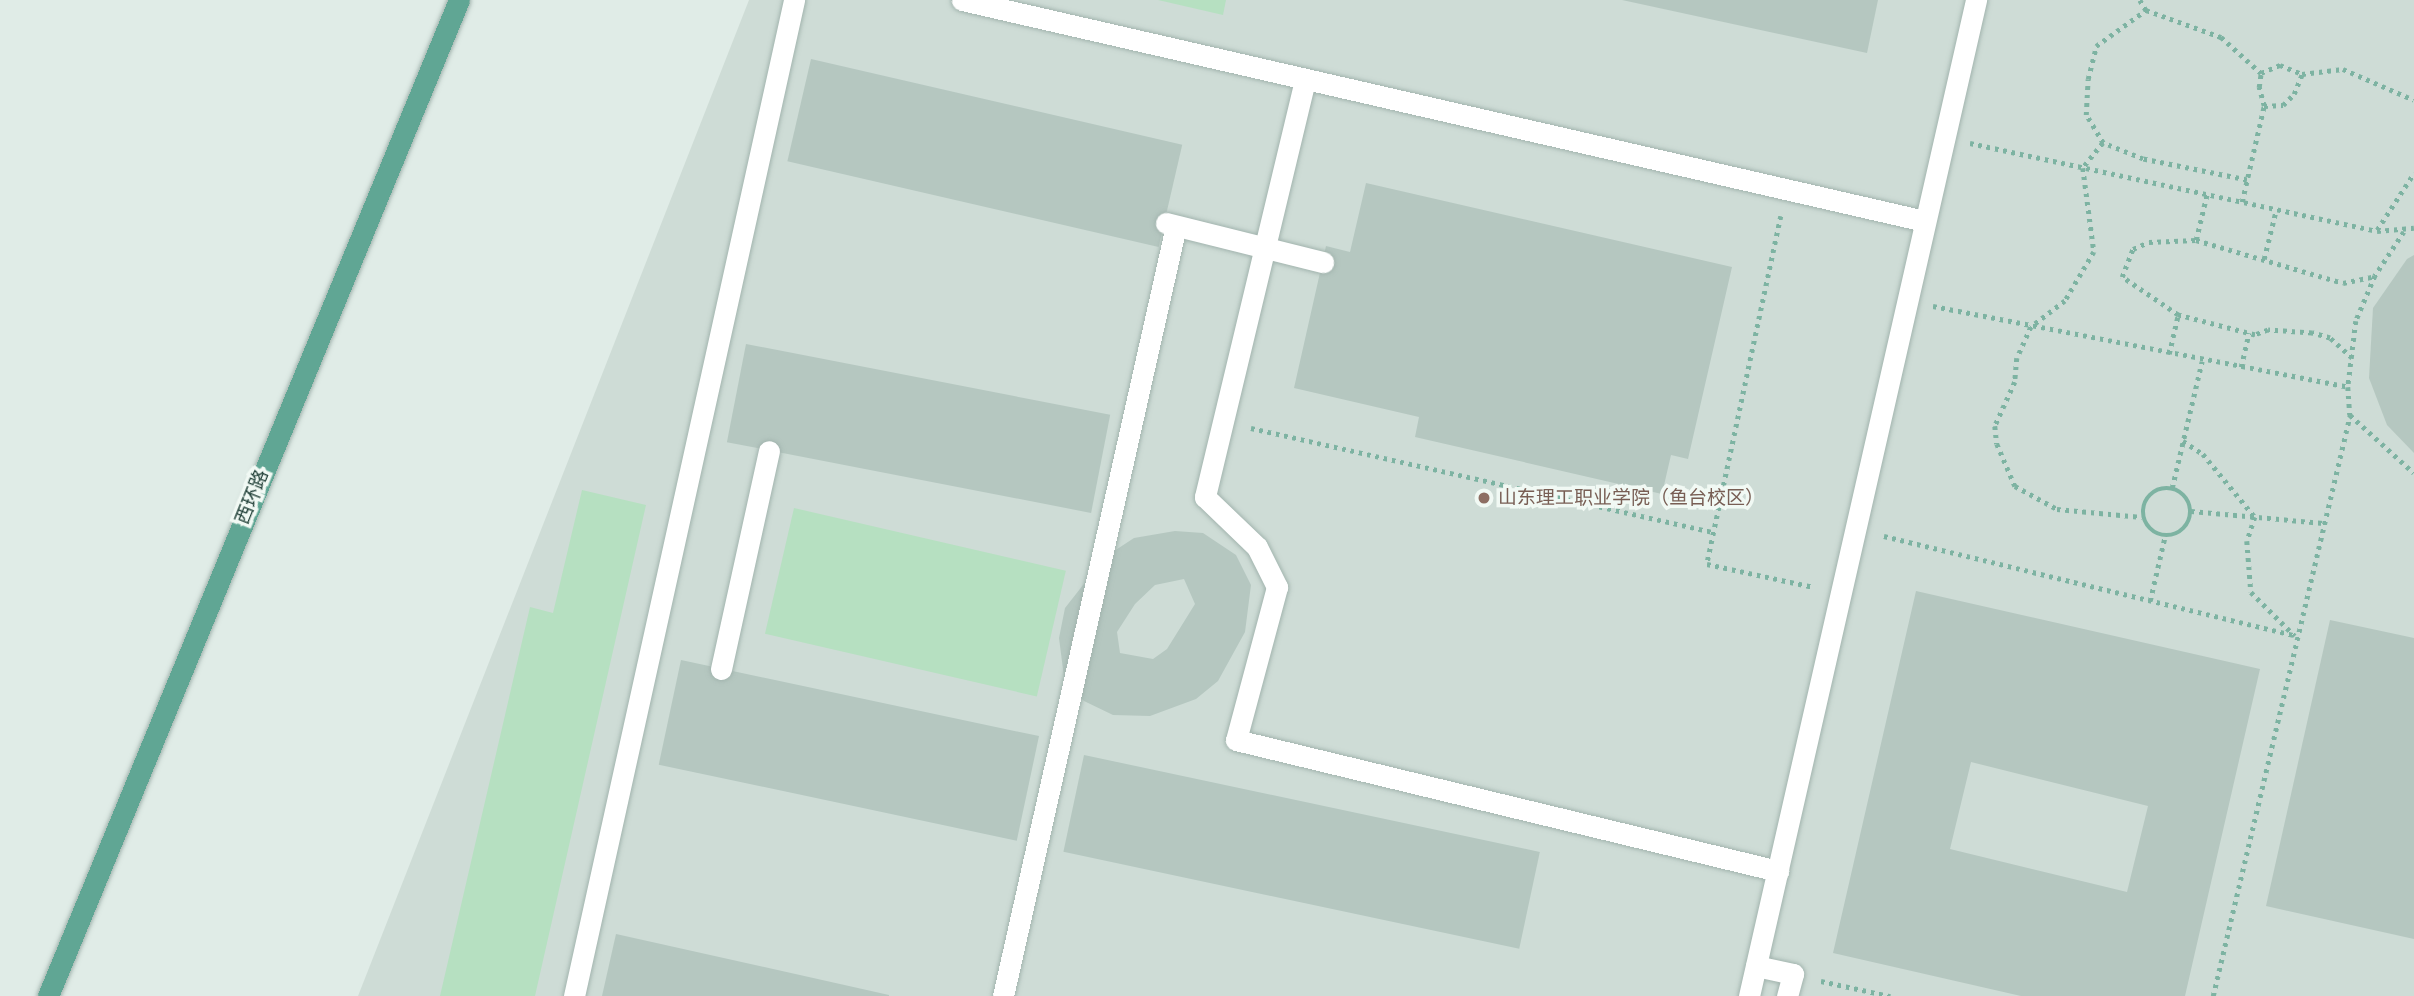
<!DOCTYPE html>
<meta charset="utf-8">
<style>
body{margin:0}
#map{position:relative;width:2414px;height:996px;overflow:hidden;background:#e0ece7;font-family:Helvetica,"Noto Sans SC",sans-serif}
div>[style]{position:absolute}
.built>*{inset:0;background:#cedcd6}
.green>*{inset:0;background:#b6e0c1;transform-origin:0 0}
.building>*{inset:0;background:#b5c7c0;transform-origin:0 0}
.path>*{height:4.5px;margin-top:-2.25px;transform-origin:0;background:repeating-linear-gradient(90deg,#7db3a2 0 3.5px,transparent 0 8.5px)}
.path>.ring{margin:-2.25px;padding:0;box-sizing:content-box;background:none;border:4.5px solid #7db3a2;border-radius:50%}
.roads{filter:drop-shadow(0 0 2px #a2b4ae) drop-shadow(0 0 2px #a2b4ae)}
.minor>*{height:21px;margin:-10.5px;padding:0 10.5px;transform-origin:10.5px;border-radius:10.5px;background:#fff}
.major>*{height:21px;margin:-10.5px;padding:0 10.5px;transform-origin:10.5px;border-radius:10.5px;background:#60a694}
.dots>*{width:19px;height:19px;translate:-50% -50%;box-sizing:border-box;border:4px solid #f1f9f4;border-radius:50%}
span{translate:-50% -50%;white-space:nowrap;text-align:center;line-height:1.15;-webkit-text-stroke:7px #f1f9f4;paint-order:stroke}
.street-label{font-size:19px;color:#1f3e36}
.education-label{font-size:19px;color:#785e54}
.left{translate:0 -50%;text-align:left}
</style>
<div id="map">
<div class="built">
<div style="clip-path:polygon(749px 0,2414px 0,2414px 996px,358px 996px)"></div>
</div>
<div class="green">
<div style="clip-path:polygon(1158px 0,1226px 0,1223px 15px)"></div>
<div style="clip-path:polygon(582px 490px,646px 505px,535px 996px,440px 996px,530px 607px,553px 613px)"></div>
<div style="left:794px;top:508px;width:279px;height:129px;rotate:13deg"></div>
</div>
<div class="building">
<div style="clip-path:polygon(1622px 0,1878px 0,1867px 53px)"></div>
<div style="left:811px;top:59px;width:381px;height:105px;rotate:13deg"></div>
<div style="clip-path:polygon(1366px 183px,1732px 267px,1688px 459px,1671px 455px,1662px 494px,1415px 437px,1419px 417px,1294px 388px,1326px 246px,1350px 252px)"></div>
<div style="clip-path:polygon(2414px 255px,2414px 453px,2387px 425px,2369px 378px,2373px 308px,2407px 259px)"></div>
<div style="left:746px;top:344px;width:371px;height:100px;rotate:11deg"></div>
<div style="clip-path:polygon(evenodd,1175px 531px,1203px 533px,1236px 555px,1251px 585px,1245px 632px,1218px 681px,1196px 699px,1150px 716px,1113px 715px,1084px 701px,1064px 677px,1059px 638px,1065px 608px,1105px 557px,1134px 538px,1175px 531px,1184px 579px,1195px 604px,1167px 649px,1153px 659px,1120px 653px,1117px 632px,1135px 604px,1155px 585px,1184px 579px)"></div>
<div style="clip-path:polygon(evenodd,1916px 591px,2260px 669px,2185px 996px,2021px 996px,1833px 953px,1916px 591px,1971px 762px,2148px 806px,2127px 892px,1950px 849px,1971px 762px)"></div>
<div style="clip-path:polygon(2330px 620px,2414px 638px,2414px 939px,2266px 906px)"></div>
<div style="left:681px;top:660px;width:366px;height:107px;rotate:12deg"></div>
<div style="left:1084px;top:755px;width:466px;height:99px;rotate:12deg"></div>
<div style="clip-path:polygon(616px 934px,889px 995px,889px 996px,602px 996px)"></div>
</div>
<div class="path">
<div style="left:2140px;top:0;width:12px;rotate:59deg"></div>
<div style="left:2264px;top:106px;width:20px;rotate:-105deg"></div>
<div style="left:2259px;top:87px;width:14px;rotate:-82deg"></div>
<div style="left:2261px;top:73px;width:21px;rotate:-23deg"></div>
<div style="left:2280px;top:65px;width:24px;rotate:22deg"></div>
<div style="left:1970px;top:143px;width:416px;rotate:12.2deg"></div>
<div style="left:2377px;top:231px;width:37px;rotate:-5deg"></div>
<div style="left:2103px;top:143px;width:32px;rotate:129deg"></div>
<div style="left:2083px;top:168px;width:85px;rotate:82.5deg"></div>
<div style="left:2094px;top:252px;width:57px;rotate:120.6deg"></div>
<div style="left:2065px;top:301px;width:43px;rotate:142.6deg"></div>
<div style="left:2031px;top:327px;width:34px;rotate:114deg"></div>
<div style="left:2017px;top:358px;width:24px;rotate:95deg"></div>
<div style="left:2015px;top:382px;width:48px;rotate:114.4deg"></div>
<div style="left:1995px;top:426px;width:18px;rotate:84deg"></div>
<div style="left:1997px;top:444px;width:46px;rotate:66.8deg"></div>
<div style="left:2015px;top:486px;width:48px;rotate:28.7deg"></div>
<div style="left:2057px;top:509px;width:85px;rotate:5.4deg"></div>
<div style="left:2247px;top:180px;width:106px;rotate:-168.6deg"></div>
<div style="left:2143px;top:159px;width:43px;rotate:-158.2deg"></div>
<div style="left:2103px;top:143px;width:33px;rotate:-121deg"></div>
<div style="left:2086px;top:115px;width:36px;rotate:-87deg"></div>
<div style="left:2088px;top:79px;width:34px;rotate:-76deg"></div>
<div style="left:2096px;top:46px;width:62px;rotate:-35.8deg"></div>
<div style="left:2146px;top:10px;width:80px;rotate:19.8deg"></div>
<div style="left:2221px;top:37px;width:54px;rotate:42deg"></div>
<div style="left:2242px;top:202px;width:98px;rotate:-77.1deg"></div>
<div style="left:2264px;top:106px;width:19px;rotate:-3deg"></div>
<div style="left:2283px;top:105px;width:16px;rotate:-45deg"></div>
<div style="left:2294px;top:94px;width:22px;rotate:-68deg"></div>
<div style="left:2302px;top:74px;width:41px;rotate:-7deg"></div>
<div style="left:2343px;top:69px;width:77px;rotate:23.6deg"></div>
<div style="left:1781px;top:216px;width:356px;rotate:102deg"></div>
<div style="left:1707px;top:564px;width:108px;rotate:12.2deg"></div>
<div style="left:2377px;top:230px;width:68px;rotate:-57deg"></div>
<div style="left:2404px;top:232px;width:53px;rotate:123.4deg"></div>
<div style="left:2375px;top:276px;width:49px;rotate:112.9deg"></div>
<div style="left:2356px;top:321px;width:66px;rotate:96.9deg"></div>
<div style="left:2348px;top:387px;width:28px;rotate:86deg"></div>
<div style="left:2350px;top:415px;width:86px;rotate:42.2deg"></div>
<div style="left:2196px;top:240px;width:47px;rotate:-76.6deg"></div>
<div style="left:2264px;top:259px;width:50px;rotate:-76.2deg"></div>
<div style="left:1933px;top:306px;width:423px;rotate:11deg"></div>
<div style="left:2169px;top:354px;width:40px;rotate:-77deg"></div>
<div style="left:2352px;top:358px;width:30px;rotate:-138deg"></div>
<div style="left:2330px;top:338px;width:19px;rotate:-164deg"></div>
<div style="left:2312px;top:333px;width:44px;rotate:-176.1deg"></div>
<div style="left:2268px;top:330px;width:14px;rotate:159deg"></div>
<div style="left:2255px;top:335px;width:80px;rotate:-165.4deg"></div>
<div style="left:2178px;top:315px;width:68px;rotate:-145.8deg"></div>
<div style="left:2122px;top:277px;width:30px;rotate:-69deg"></div>
<div style="left:2133px;top:249px;width:17px;rotate:-24deg"></div>
<div style="left:2149px;top:242px;width:47px;rotate:-2.4deg"></div>
<div style="left:2196px;top:240px;width:153px;rotate:16.3deg"></div>
<div style="left:2343px;top:283px;width:33px;rotate:-12deg"></div>
<div style="left:2241px;top:367px;width:35px;rotate:-77deg"></div>
<div style="left:1251px;top:428px;width:475px;rotate:12.7deg"></div>
<div style="left:2183px;top:441px;width:24px;rotate:33deg"></div>
<div style="left:2203px;top:454px;width:82px;rotate:50.5deg"></div>
<div style="left:2255px;top:517px;width:25px;rotate:108deg"></div>
<div style="left:2247px;top:541px;width:51px;rotate:85.5deg"></div>
<div style="left:2251px;top:592px;width:62px;rotate:45deg"></div>
<div class="ring" style="left:2143px;top:488px;width:43.5px;height:43.5px"></div>
<div style="left:2172px;top:488px;width:130px;rotate:-76.7deg"></div>
<div style="left:2191px;top:511px;width:133px;rotate:5.2deg"></div>
<div style="left:1884px;top:536px;width:424px;rotate:13.6deg"></div>
<div style="left:2150px;top:601px;width:67px;rotate:-77deg"></div>
<div style="left:1821px;top:981px;width:71px;rotate:12.3deg"></div>
<div style="left:2213px;top:996px;width:597px;rotate:-76.73deg"></div>
</div>
<div class="roads">
<div class="minor">
<div style="left:962px;top:0;width:988px;rotate:12.93deg"></div>
<div style="left:1305px;top:80px;width:429px;rotate:103.5deg"></div>
<div style="left:1205px;top:497px;width:72px;rotate:43.9deg"></div>
<div style="left:1257px;top:547px;width:45px;rotate:63.4deg"></div>
<div style="left:1277px;top:587px;width:158px;rotate:105deg"></div>
<div style="left:1236px;top:740px;width:558px;rotate:13.59deg"></div>
<div style="left:1166px;top:223px;width:162px;rotate:14deg"></div>
<div style="left:721px;top:669px;width:223px;rotate:-77.6deg"></div>
<div style="left:1756px;top:966px;width:38px;rotate:12deg"></div>
<div style="left:1793px;top:974px;width:23px;rotate:105deg"></div>
<div style="left:574px;top:996px;width:1020px;rotate:-77.54deg"></div>
<div style="left:1003px;top:996px;width:789px;rotate:-77.34deg"></div>
<div style="left:1749px;top:996px;width:1022px;rotate:-77.16deg"></div>
</div>
<div class="major">
<div style="left:48px;top:996px;width:1077px;rotate:-67.58deg"></div>
</div>
</div>
<div class="dots">
<div style="left:1484px;top:498px;background:#8d6e63"></div>
</div>
<div class="street-label">
<span style="left:252px;top:497px;rotate:-68deg">西环路</span>
</div>
<div class="education-label">
<span class="left" style="left:1498px;top:498px">山东理工职业学院（鱼台校区）</span>
</div>
</div>
